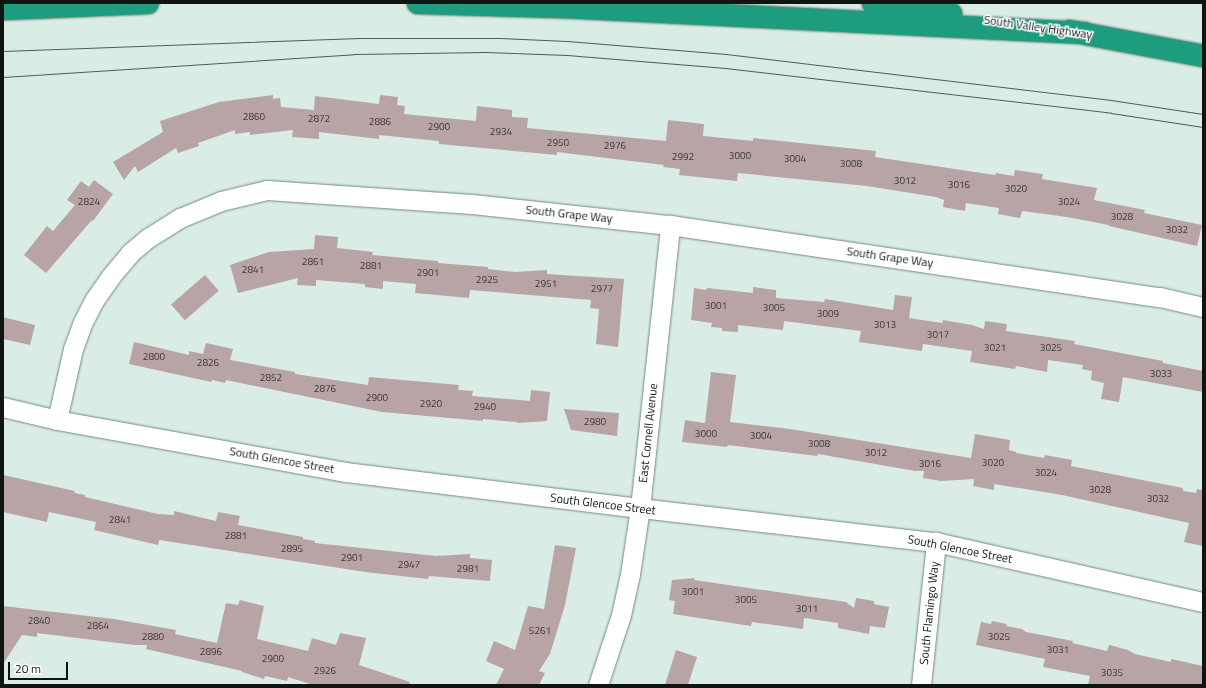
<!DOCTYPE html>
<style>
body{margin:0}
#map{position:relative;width:1206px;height:688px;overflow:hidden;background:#d9ede6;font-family:"Titillium Web",sans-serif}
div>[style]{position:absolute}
.building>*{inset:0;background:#b8a4a4;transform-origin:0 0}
.roads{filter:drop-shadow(0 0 1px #758780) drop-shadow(0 0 1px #758780)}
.street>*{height:19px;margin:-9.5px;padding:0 9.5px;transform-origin:9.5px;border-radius:9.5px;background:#fff}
.highway>*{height:22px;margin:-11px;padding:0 11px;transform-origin:11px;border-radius:11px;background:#1d9d7d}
.tram>*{height:1px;margin:-0.5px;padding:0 0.5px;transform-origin:0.5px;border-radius:0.5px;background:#505b58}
span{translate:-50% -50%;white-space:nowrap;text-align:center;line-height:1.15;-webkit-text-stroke:3px #fff;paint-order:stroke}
.number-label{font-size:10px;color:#383937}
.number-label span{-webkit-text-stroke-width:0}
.street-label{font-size:12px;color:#0e1513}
.frame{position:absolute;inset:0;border:4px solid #0e1513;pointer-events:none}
.scale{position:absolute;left:8px;top:662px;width:60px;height:18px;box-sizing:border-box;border:2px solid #0e1513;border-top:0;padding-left:5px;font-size:12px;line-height:14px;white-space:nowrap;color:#0e1513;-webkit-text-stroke:3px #fff;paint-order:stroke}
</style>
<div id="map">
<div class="building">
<div style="clip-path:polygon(273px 95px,273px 99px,280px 98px,281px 107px,314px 110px,315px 96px,379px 104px,380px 95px,398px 97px,397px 105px,405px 106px,404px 114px,476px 121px,477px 106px,512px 110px,512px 117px,528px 118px,527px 128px,666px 141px,668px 120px,704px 124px,703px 136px,753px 141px,753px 138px,876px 151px,875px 157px,995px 175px,996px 173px,1014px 176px,1015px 170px,1043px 174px,1042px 179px,1097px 188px,1094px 200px,1145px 210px,1144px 213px,1202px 225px,1197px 246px,1109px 226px,1109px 225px,1067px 217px,1022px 211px,1020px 218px,998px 214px,999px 208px,966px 203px,965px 211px,943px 207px,944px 200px,936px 197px,867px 186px,738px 173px,737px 181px,679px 175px,680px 169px,663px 167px,664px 165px,557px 152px,557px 155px,439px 144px,439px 141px,379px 135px,379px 139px,319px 132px,319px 139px,292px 137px,293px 130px,250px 135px,250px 132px,235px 134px,235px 130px,198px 143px,199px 146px,178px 153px,176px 148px,138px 172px,135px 166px,124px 180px,113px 162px,163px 132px,160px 121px,219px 102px)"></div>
<div style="clip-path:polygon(94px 180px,113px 194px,93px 221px,92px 220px,46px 273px,24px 255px,47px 226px,53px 231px,75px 205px,67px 200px,81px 181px,89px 187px)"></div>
<div style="clip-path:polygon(315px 235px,338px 237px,337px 248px,373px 252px,372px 255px,438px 261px,438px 263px,488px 267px,488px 269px,515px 272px,547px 270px,547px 274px,624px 279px,618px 347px,596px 344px,599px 309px,590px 308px,591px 300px,470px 290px,469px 298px,415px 293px,416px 284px,383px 281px,383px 289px,365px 287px,365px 284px,316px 280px,316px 286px,297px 285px,298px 278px,238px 293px,230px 265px,269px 252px,314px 249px)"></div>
<div style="left:205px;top:275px;width:21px;height:45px;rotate:49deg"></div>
<div style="clip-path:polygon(753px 287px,776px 290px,776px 298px,824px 302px,825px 299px,893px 310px,895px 295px,912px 297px,909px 318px,942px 323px,943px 320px,972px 325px,984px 329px,985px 321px,1007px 324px,1006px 331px,1075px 341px,1074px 344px,1163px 361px,1163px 363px,1203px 371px,1203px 392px,1123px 377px,1119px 402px,1101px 399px,1104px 383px,1091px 380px,1092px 371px,1082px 369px,1083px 365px,1048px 360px,1047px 372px,1016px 366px,1015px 369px,970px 362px,972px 351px,923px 344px,922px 351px,859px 342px,861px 331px,784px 321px,783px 330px,738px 325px,738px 332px,722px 331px,722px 328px,711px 327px,712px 323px,691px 320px,694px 288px,706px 290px,707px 288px,753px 293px)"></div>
<div style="clip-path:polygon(3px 317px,35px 325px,30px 345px,3px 339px)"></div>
<div style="clip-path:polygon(134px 342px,189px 355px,189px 351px,203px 354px,206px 343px,233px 349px,230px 360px,295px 372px,295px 374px,368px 385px,369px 377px,459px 385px,458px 390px,473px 391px,472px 396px,530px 401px,531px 390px,550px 392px,547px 421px,517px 423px,517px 422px,483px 419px,483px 421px,382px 412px,226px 380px,225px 383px,212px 380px,211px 382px,129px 364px)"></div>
<div style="clip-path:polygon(711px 372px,736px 375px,730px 422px,790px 429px,971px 458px,975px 434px,1010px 440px,1009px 450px,1016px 452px,1016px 453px,1044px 458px,1045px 455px,1072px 460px,1071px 466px,1183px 488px,1183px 491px,1196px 493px,1197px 489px,1203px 490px,1203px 546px,1184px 542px,1189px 523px,1062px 495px,994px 484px,994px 490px,973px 486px,974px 479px,941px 481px,923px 478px,924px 471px,915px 471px,818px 454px,817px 456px,728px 445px,727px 447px,682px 442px,685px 420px,705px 423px)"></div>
<div style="clip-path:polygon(564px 409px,619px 413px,617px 436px,571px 430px)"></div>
<div style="clip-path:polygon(3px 475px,75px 491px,74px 493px,85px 495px,85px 497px,158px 514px,174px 515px,174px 511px,216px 521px,218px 512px,240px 516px,238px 525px,303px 537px,303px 539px,315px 541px,315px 543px,436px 556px,470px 554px,470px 558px,492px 560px,490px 581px,429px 576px,428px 579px,365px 572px,159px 540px,158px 545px,94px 530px,96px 522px,49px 512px,47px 522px,3px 512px)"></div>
<div style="clip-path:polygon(555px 545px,576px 548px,565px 605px,550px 654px,539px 671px,545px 673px,539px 685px,496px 685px,504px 669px,486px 661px,494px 641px,515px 650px,528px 606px,544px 609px)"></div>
<div style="clip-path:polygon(695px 578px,694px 580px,846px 602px,854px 608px,856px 598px,874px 601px,874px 604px,889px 607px,885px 628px,870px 626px,869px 634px,838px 628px,838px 623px,804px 618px,803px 629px,752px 622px,751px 626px,673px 614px,675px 601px,669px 600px,672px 580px)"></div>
<div style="clip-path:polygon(240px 600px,264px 606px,257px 639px,308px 651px,312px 638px,336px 645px,340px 633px,366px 638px,359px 665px,410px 682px,409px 685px,313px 685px,288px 677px,287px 681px,265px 676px,264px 679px,242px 672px,242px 671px,146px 649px,147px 645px,134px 645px,37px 633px,37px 637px,22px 635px,3px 664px,3px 606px,114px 619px,176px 630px,175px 634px,217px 643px,226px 603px,238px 605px)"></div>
<div style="clip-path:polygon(992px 621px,1007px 624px,1006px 626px,1022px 629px,1026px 632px,1073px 641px,1072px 643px,1107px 651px,1109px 645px,1128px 650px,1135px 654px,1171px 662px,1171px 659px,1203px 666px,1203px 685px,1088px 685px,1090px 676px,1043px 667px,1045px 659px,976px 645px,981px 622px,991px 624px)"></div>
<div style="clip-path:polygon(676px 650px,697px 657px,688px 685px,665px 685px)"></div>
</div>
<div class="roads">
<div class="street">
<div style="left:3px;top:407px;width:56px;rotate:13.5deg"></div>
<div style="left:57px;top:420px;width:294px;rotate:10.2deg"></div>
<div style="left:346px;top:472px;width:296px;rotate:7deg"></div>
<div style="left:640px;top:508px;width:298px;rotate:6.6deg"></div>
<div style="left:936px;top:542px;width:274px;rotate:12.7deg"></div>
<div style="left:57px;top:420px;width:73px;rotate:-77.3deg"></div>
<div style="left:73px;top:349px;width:27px;rotate:-70deg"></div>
<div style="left:82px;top:324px;width:28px;rotate:-63deg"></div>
<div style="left:95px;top:299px;width:28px;rotate:-55deg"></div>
<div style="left:111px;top:276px;width:30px;rotate:-50deg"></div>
<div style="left:130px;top:253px;width:23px;rotate:-40deg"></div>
<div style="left:148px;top:238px;width:38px;rotate:-32deg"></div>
<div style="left:180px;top:218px;width:44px;rotate:-22.5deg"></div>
<div style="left:221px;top:201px;width:47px;rotate:-13.4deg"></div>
<div style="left:267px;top:190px;width:205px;rotate:3.9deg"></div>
<div style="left:472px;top:204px;width:199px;rotate:6.1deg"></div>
<div style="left:670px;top:225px;width:495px;rotate:8.4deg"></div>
<div style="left:1160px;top:297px;width:44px;rotate:13.1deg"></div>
<div style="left:598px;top:685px;width:74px;rotate:-71.8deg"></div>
<div style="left:621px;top:615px;width:42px;rotate:-77.6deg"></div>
<div style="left:630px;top:574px;width:67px;rotate:-81.4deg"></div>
<div style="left:640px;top:508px;width:285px;rotate:-83.9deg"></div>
<div style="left:921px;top:685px;width:144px;rotate:-84deg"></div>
</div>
<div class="highway">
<div style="left:418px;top:3px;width:164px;rotate:1.7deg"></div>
<div style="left:582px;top:8px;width:503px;rotate:2.85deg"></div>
<div style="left:873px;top:3px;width:79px;rotate:8deg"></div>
<div style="left:3px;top:9px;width:145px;rotate:-2.4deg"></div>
<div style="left:1070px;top:31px;width:135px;rotate:10.6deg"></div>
</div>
</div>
<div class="tram">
<div style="left:3px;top:51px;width:357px;rotate:-2.1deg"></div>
<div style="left:360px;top:38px;width:140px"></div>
<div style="left:500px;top:38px;width:67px;rotate:2.6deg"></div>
<div style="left:567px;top:41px;width:160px;rotate:4.7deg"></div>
<div style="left:726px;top:54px;width:388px;rotate:6.8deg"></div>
<div style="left:1111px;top:100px;width:93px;rotate:8.7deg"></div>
<div style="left:3px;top:77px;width:352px;rotate:-3.7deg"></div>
<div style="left:354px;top:54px;width:132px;rotate:-0.9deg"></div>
<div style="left:486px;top:52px;width:81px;rotate:2.1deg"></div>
<div style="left:567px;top:55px;width:159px;rotate:4.7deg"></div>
<div style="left:725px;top:68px;width:389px;rotate:6.6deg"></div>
<div style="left:1111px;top:113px;width:93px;rotate:8.7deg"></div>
</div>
<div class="number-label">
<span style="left:254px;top:117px">2860</span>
<span style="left:319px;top:119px">2872</span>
<span style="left:380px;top:122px">2886</span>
<span style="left:439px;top:127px">2900</span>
<span style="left:501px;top:132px">2934</span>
<span style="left:558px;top:143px">2950</span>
<span style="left:615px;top:146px">2976</span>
<span style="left:740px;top:156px">3000</span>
<span style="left:683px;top:157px">2992</span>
<span style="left:795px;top:159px">3004</span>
<span style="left:851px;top:164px">3008</span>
<span style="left:905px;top:181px">3012</span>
<span style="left:959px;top:185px">3016</span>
<span style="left:1016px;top:189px">3020</span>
<span style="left:89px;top:202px">2824</span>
<span style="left:1069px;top:202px">3024</span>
<span style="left:1122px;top:217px">3028</span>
<span style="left:1177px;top:230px">3032</span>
<span style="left:313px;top:262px">2861</span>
<span style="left:371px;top:266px">2881</span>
<span style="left:253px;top:270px">2841</span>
<span style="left:428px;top:273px">2901</span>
<span style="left:487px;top:280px">2925</span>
<span style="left:546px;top:284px">2951</span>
<span style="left:602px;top:289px">2977</span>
<span style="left:716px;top:306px">3001</span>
<span style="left:774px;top:308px">3005</span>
<span style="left:828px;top:314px">3009</span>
<span style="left:885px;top:325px">3013</span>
<span style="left:938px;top:335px">3017</span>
<span style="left:995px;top:348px">3021</span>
<span style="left:1051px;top:348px">3025</span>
<span style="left:154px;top:357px">2800</span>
<span style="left:208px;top:363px">2826</span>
<span style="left:1161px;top:374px">3033</span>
<span style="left:271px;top:378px">2852</span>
<span style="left:325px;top:389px">2876</span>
<span style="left:377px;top:398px">2900</span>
<span style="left:431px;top:404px">2920</span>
<span style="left:485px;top:407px">2940</span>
<span style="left:595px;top:422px">2980</span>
<span style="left:706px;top:434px">3000</span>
<span style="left:761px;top:436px">3004</span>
<span style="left:819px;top:444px">3008</span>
<span style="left:876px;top:453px">3012</span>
<span style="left:993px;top:463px">3020</span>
<span style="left:930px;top:464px">3016</span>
<span style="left:1046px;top:473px">3024</span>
<span style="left:1100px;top:490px">3028</span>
<span style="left:1158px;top:499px">3032</span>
<span style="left:120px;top:520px">2841</span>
<span style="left:236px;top:536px">2881</span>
<span style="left:292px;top:549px">2895</span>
<span style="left:352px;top:558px">2901</span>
<span style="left:409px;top:565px">2947</span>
<span style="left:468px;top:569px">2981</span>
<span style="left:693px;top:592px">3001</span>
<span style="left:746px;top:600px">3005</span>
<span style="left:807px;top:609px">3011</span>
<span style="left:39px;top:621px">2840</span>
<span style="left:98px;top:626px">2864</span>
<span style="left:540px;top:631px">5261</span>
<span style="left:153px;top:637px">2880</span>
<span style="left:999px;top:637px">3025</span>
<span style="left:1058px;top:650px">3031</span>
<span style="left:211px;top:652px">2896</span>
<span style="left:273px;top:659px">2900</span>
<span style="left:325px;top:671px">2926</span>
<span style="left:1112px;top:673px">3035</span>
</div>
<div class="street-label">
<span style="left:1038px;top:27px;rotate:8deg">South Valley Highway</span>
<span style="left:569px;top:214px;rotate:6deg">South Grape Way</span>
<span style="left:890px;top:257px;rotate:8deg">South Grape Way</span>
<span style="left:648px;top:433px;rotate:-84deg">East Cornell Avenue</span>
<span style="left:282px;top:460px;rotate:10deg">South Glencoe Street</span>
<span style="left:603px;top:504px;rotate:7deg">South Glencoe Street</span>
<span style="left:960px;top:549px;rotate:11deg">South Glencoe Street</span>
<span style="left:929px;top:613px;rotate:-84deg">South Flamingo Way</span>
</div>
<div class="frame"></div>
<div class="scale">20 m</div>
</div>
